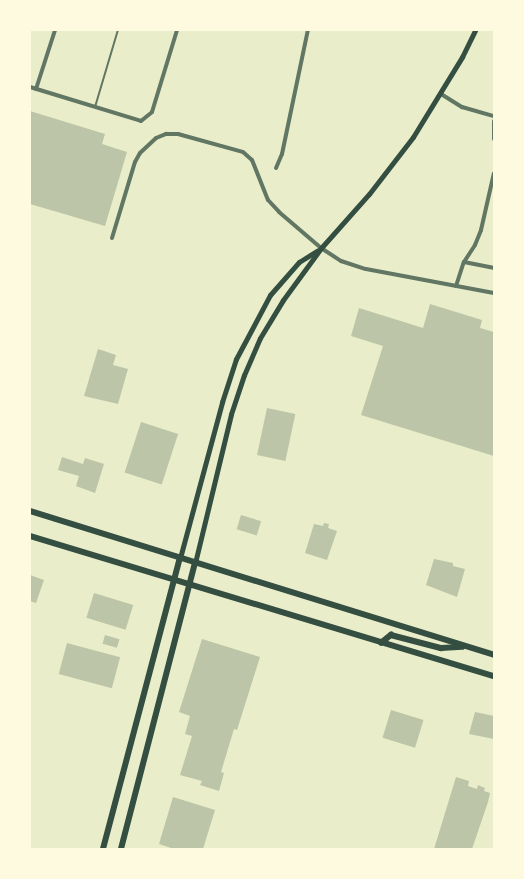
<!DOCTYPE html>
<style>
body{margin:0}
#map{position:relative;width:524px;height:879px;overflow:hidden;background:#e9edc9;font-family:"Crimson Pro",serif}
div>[style]{position:absolute}
.building>*{inset:0;background:#bcc5a7;transform-origin:0 0}
.service>*{height:2px;margin:-1px;padding:0 1px;transform-origin:1px;border-radius:1px;background:#617663}
.minor>*{height:4px;margin:-2px;padding:0 2px;transform-origin:2px;border-radius:2px;background:#617663}
.secondary>*{height:5px;margin:-2.5px;padding:0 2.5px;transform-origin:2.5px;border-radius:2.5px;background:#344e41}
.primary>*{height:5.5px;margin:-2.75px;padding:0 2.75px;transform-origin:2.75px;border-radius:2.75px;background:#344e41}
span{translate:-50% -50%;white-space:nowrap;text-align:center;line-height:1.15;-webkit-text-stroke:4px #fefae0;paint-order:stroke}
.frame{position:absolute;inset:0;border:31px solid #fefae0;pointer-events:none}
</style>
<div id="map">
<div class="building">
<div style="clip-path:polygon(30px 111px,105px 134px,102px 144px,127px 152px,105px 226px,30px 204px)"></div>
<div style="clip-path:polygon(430px 304px,482px 320px,480px 328px,494px 332px,494px 456px,361px 415px,383px 346px,351px 336px,359px 308px,423px 328px)"></div>
<div style="clip-path:polygon(98px 349px,116px 355px,113px 365px,128px 369px,118px 404px,84px 396px)"></div>
<div style="left:267px;top:408px;width:29px;height:48px;rotate:12deg"></div>
<div style="left:141px;top:422px;width:39px;height:53px;rotate:18deg"></div>
<div style="clip-path:polygon(62px 457px,83px 464px,85px 458px,104px 464px,95px 493px,76px 486px,79px 476px,58px 470px)"></div>
<div style="left:241px;top:515px;width:21px;height:15px;rotate:17deg"></div>
<div style="clip-path:polygon(324px 523px,329px 524px,328px 528px,337px 531px,327px 560px,305px 553px,314px 524px,323px 526px)"></div>
<div style="clip-path:polygon(434px 559px,453px 563px,453px 566px,465px 569px,457px 597px,426px 585px)"></div>
<div style="clip-path:polygon(30px 575px,44px 580px,36px 603px,30px 601px)"></div>
<div style="left:94px;top:593px;width:41px;height:26px;rotate:17deg"></div>
<div style="left:105px;top:635px;width:15px;height:9px;rotate:16deg"></div>
<div style="clip-path:polygon(202px 639px,260px 657px,237px 730px,234px 729px,221px 772px,224px 773px,219px 791px,200px 785px,202px 781px,180px 775px,192px 736px,185px 734px,190px 716px,179px 712px)"></div>
<div style="left:67px;top:643px;width:55px;height:32px;rotate:15deg"></div>
<div style="left:391px;top:710px;width:34px;height:29px;rotate:17deg"></div>
<div style="clip-path:polygon(475px 712px,494px 716px,494px 739px,469px 734px)"></div>
<div style="clip-path:polygon(456px 777px,469px 781px,468px 786px,477px 789px,478px 785px,485px 788px,484px 791px,490px 793px,488px 802px,472px 849px,434px 849px)"></div>
<div style="clip-path:polygon(173px 797px,215px 810px,203px 849px,174px 849px,159px 844px)"></div>
</div>
<div class="service">
<div style="left:95px;top:107px;width:80px;rotate:-73.4deg"></div>
</div>
<div class="minor">
<div style="left:30px;top:87px;width:116px;rotate:17deg"></div>
<div style="left:141px;top:121px;width:14px;rotate:-39deg"></div>
<div style="left:152px;top:112px;width:86px;rotate:-73deg"></div>
<div style="left:36px;top:89px;width:62px;rotate:-72.1deg"></div>
<div style="left:441px;top:94px;width:25px;rotate:32deg"></div>
<div style="left:462px;top:107px;width:33px;rotate:16deg"></div>
<div style="left:494px;top:121px;width:18px;rotate:90deg"></div>
<div style="left:276px;top:168px;width:15px;rotate:-67deg"></div>
<div style="left:282px;top:154px;width:127px;rotate:-78.2deg"></div>
<div style="left:112px;top:238px;width:79px;rotate:-73.2deg"></div>
<div style="left:135px;top:162px;width:10px;rotate:-61deg"></div>
<div style="left:140px;top:153px;width:22px;rotate:-43deg"></div>
<div style="left:156px;top:138px;width:11px;rotate:-22deg"></div>
<div style="left:166px;top:134px;width:12px"></div>
<div style="left:178px;top:134px;width:67px;rotate:15.5deg"></div>
<div style="left:243px;top:152px;width:12px;rotate:42deg"></div>
<div style="left:252px;top:160px;width:43px;rotate:68.2deg"></div>
<div style="left:268px;top:200px;width:16px;rotate:47deg"></div>
<div style="left:279px;top:212px;width:55px;rotate:40.6deg"></div>
<div style="left:321px;top:248px;width:24px;rotate:33deg"></div>
<div style="left:341px;top:261px;width:26px;rotate:18deg"></div>
<div style="left:366px;top:269px;width:130px;rotate:10.6deg"></div>
<div style="left:464px;top:262px;width:31px;rotate:11deg"></div>
<div style="left:456px;top:286px;width:25px;rotate:-72deg"></div>
<div style="left:464px;top:262px;width:20px;rotate:-57deg"></div>
<div style="left:475px;top:245px;width:16px;rotate:-68deg"></div>
<div style="left:481px;top:230px;width:58px;rotate:-77.2deg"></div>
</div>
<div class="secondary">
<div style="left:180px;top:558px;width:162px;rotate:-74.9deg"></div>
<div style="left:222px;top:402px;width:45px;rotate:-72deg"></div>
<div style="left:236px;top:359px;width:72px;rotate:-62deg"></div>
<div style="left:270px;top:295px;width:44px;rotate:-48.7deg"></div>
<div style="left:299px;top:262px;width:22px;rotate:-32deg"></div>
<div style="left:195px;top:563px;width:153px;rotate:-76.4deg"></div>
<div style="left:231px;top:414px;width:41px;rotate:-71.6deg"></div>
<div style="left:244px;top:375px;width:40px;rotate:-66.6deg"></div>
<div style="left:260px;top:338px;width:44px;rotate:-58.8deg"></div>
<div style="left:283px;top:300px;width:64px;rotate:-53.8deg"></div>
<div style="left:321px;top:248px;width:72px;rotate:-48.4deg"></div>
<div style="left:369px;top:194px;width:72px;rotate:-52.3deg"></div>
<div style="left:413px;top:137px;width:94px;rotate:-58.5deg"></div>
<div style="left:462px;top:57px;width:30px;rotate:-64deg"></div>
</div>
<div class="primary">
<div style="left:30px;top:511px;width:486px;rotate:17.2deg"></div>
<div style="left:30px;top:536px;width:485px;rotate:16.8deg"></div>
<div style="left:381px;top:643px;width:13px;rotate:-39deg"></div>
<div style="left:391px;top:635px;width:52px;rotate:14.6deg"></div>
<div style="left:441px;top:648px;width:21px;rotate:-3deg"></div>
<div style="left:103px;top:849px;width:301px;rotate:-75.2deg"></div>
<div style="left:121px;top:849px;width:295px;rotate:-75.5deg"></div>
</div>
<div class="frame"></div>
</div>
